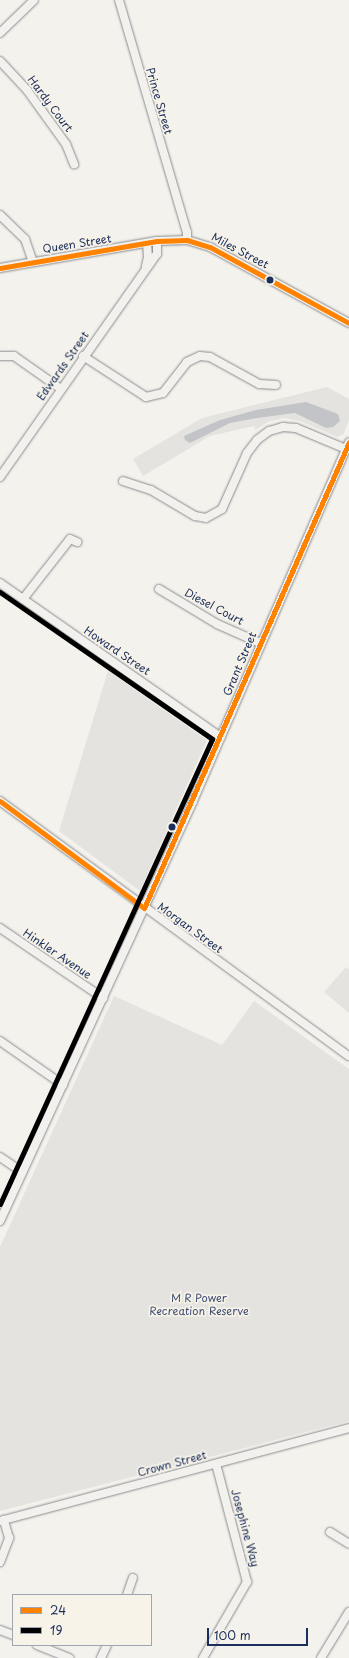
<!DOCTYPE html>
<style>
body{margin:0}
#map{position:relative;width:349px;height:1658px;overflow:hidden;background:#f4f2ec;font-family:"Playpen Sans",sans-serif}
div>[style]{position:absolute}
.built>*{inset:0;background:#e4e3df}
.water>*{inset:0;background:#c2c4c8}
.roads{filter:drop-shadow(0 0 1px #898c92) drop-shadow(0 0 1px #898c92)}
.minor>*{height:8px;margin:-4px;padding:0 4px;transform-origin:4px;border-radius:4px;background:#f2f1ed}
.bus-1>*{height:5px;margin:-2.5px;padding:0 2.5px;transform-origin:2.5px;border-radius:2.5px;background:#ff8200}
.bus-2>*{height:5px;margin:-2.5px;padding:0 2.5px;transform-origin:2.5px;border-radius:2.5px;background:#000}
.dots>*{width:11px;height:11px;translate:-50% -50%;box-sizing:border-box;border:2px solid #f7f3e8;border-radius:50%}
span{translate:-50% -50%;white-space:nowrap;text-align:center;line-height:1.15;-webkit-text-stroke:3.5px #f7f3e8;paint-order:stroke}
.street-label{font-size:11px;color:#1b2f5e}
.park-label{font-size:11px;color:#415076}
.legend{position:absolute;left:12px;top:1594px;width:140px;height:52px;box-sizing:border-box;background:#f7f3e8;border:1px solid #9fa5b1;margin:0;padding:5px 7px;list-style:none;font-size:12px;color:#1b2f5e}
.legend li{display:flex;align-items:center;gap:8px;height:20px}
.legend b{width:20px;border:1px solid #9fa5b1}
.scale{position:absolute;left:207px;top:1628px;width:101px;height:18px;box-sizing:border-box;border:2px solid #1b2f5e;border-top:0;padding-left:5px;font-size:12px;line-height:14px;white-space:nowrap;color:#1b2f5e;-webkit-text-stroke:3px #f7f3e8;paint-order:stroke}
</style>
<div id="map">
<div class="built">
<div style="clip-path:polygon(327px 387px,349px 399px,349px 420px,343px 435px,337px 437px,300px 421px,284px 418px,268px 422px,255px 430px,254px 426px,210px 436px,143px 476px,133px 459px,202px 418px)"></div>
<div style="clip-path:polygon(108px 671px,207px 740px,140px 891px,59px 831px)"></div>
<div style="clip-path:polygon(346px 967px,349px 969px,349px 1013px,324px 992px)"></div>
<div style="clip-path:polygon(114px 996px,222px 1045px,254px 1001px,349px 1069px,349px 1421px,0 1511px,0 1247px)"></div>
</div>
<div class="water">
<div style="clip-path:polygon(306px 402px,338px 414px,340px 421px,333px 427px,326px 428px,295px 413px,257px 418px,230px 423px,190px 443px,185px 440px,184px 436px,220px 420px,256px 410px)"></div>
</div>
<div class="roads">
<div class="minor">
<div style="left:119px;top:0;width:242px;rotate:73.7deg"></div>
<div style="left:187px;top:232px;width:8px;rotate:90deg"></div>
<div style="left:0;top:33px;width:47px;rotate:-44.1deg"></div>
<div style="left:0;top:61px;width:40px;rotate:47deg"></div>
<div style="left:27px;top:90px;width:67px;rotate:54.2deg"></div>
<div style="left:66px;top:144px;width:22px;rotate:68deg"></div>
<div style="left:0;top:215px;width:35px;rotate:44deg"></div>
<div style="left:25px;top:239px;width:24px;rotate:71deg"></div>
<div style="left:146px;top:266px;width:9px;rotate:-77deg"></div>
<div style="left:148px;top:257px;width:14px;rotate:-94deg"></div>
<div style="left:0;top:268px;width:159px;rotate:-9.8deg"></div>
<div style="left:157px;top:241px;width:30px;rotate:-2deg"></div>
<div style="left:187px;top:240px;width:24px;rotate:17deg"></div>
<div style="left:210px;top:247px;width:158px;rotate:28.7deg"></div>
<div style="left:0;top:356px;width:14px"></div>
<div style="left:14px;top:356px;width:57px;rotate:35.1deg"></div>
<div style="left:83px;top:356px;width:75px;rotate:33.1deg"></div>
<div style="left:146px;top:397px;width:17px;rotate:-13deg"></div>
<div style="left:163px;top:393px;width:39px;rotate:-52deg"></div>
<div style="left:187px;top:362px;width:14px;rotate:-25deg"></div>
<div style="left:200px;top:356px;width:10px;rotate:6deg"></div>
<div style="left:210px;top:357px;width:56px;rotate:28.9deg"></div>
<div style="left:259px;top:384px;width:17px;rotate:3deg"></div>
<div style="left:0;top:477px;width:273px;rotate:-54.9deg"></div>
<div style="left:157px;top:254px;width:13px;rotate:-90deg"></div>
<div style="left:123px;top:481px;width:29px;rotate:18deg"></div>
<div style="left:151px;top:490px;width:51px;rotate:30.6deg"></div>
<div style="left:195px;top:516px;width:11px;rotate:10deg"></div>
<div style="left:206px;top:518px;width:18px;rotate:-29deg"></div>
<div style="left:222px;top:509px;width:61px;rotate:-65.9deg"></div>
<div style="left:247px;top:453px;width:16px;rotate:-52deg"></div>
<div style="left:257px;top:440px;width:15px;rotate:-37deg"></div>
<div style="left:269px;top:431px;width:15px;rotate:-16deg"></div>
<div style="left:283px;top:427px;width:13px;rotate:4deg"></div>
<div style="left:296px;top:428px;width:54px;rotate:22.8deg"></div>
<div style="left:0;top:583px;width:269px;rotate:34.9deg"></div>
<div style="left:159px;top:589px;width:68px;rotate:31.1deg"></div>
<div style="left:217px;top:624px;width:47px;rotate:23.8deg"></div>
<div style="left:23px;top:599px;width:76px;rotate:-51.9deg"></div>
<div style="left:70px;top:539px;width:8px;rotate:23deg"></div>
<div style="left:0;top:801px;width:432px;rotate:36.2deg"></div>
<div style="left:0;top:928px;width:125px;rotate:34.2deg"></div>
<div style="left:0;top:1041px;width:77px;rotate:34.9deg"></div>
<div style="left:0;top:1157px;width:27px;rotate:34deg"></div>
<div style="left:0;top:1221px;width:462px;rotate:-65.3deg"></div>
<div style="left:193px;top:801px;width:391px;rotate:-66.5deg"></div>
<div style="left:0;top:1521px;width:361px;rotate:-14.9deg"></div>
<div style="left:330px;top:1532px;width:22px;rotate:32deg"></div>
<div style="left:0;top:1562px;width:26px;rotate:-69deg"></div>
<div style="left:9px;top:1538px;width:19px;rotate:-106deg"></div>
<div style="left:127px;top:1595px;width:18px;rotate:-71deg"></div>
<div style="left:0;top:1630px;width:14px;rotate:21deg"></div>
<div style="left:37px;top:1645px;width:35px;rotate:22deg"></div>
<div style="left:101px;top:1658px;width:14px;rotate:-65deg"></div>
<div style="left:203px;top:1658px;width:88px;rotate:-59.9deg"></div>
<div style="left:247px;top:1582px;width:122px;rotate:-104.7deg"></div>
<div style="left:321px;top:1658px;width:54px;rotate:-58.7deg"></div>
</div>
</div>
<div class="bus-1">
<div style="left:0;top:268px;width:159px;rotate:-9.8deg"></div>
<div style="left:157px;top:241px;width:30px;rotate:-2deg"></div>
<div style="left:187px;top:240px;width:24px;rotate:17deg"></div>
<div style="left:210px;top:247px;width:158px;rotate:28.7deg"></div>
<div style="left:0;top:801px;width:179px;rotate:36.6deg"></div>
<div style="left:144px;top:908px;width:509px;rotate:-66.25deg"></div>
</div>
<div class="bus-2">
<div style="left:0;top:592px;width:258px;rotate:34.7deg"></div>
<div style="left:212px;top:739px;width:511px;rotate:114.51deg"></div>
</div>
<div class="dots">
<div style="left:270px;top:280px;background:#1b2f5e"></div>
<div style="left:172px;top:827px;background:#1b2f5e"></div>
</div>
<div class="street-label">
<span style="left:159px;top:101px;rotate:74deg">Prince Street</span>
<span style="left:50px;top:104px;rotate:53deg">Hardy Court</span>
<span style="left:77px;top:244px;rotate:-9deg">Queen Street</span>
<span style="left:240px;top:251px;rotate:28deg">Miles Street</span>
<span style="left:63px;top:366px;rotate:-55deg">Edwards Street</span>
<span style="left:214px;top:607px;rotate:28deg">Diesel Court</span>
<span style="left:117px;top:651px;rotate:34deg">Howard Street</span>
<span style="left:240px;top:664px;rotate:-67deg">Grant Street</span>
<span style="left:190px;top:928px;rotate:36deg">Morgan Street</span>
<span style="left:57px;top:954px;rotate:34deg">Hinkler Avenue</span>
<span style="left:172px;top:1464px;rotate:-15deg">Crown Street</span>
<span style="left:245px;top:1528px;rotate:75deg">Josephine Way</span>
</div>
<div class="park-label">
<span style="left:199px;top:1305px">M R Power<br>Recreation Reserve</span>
</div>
<ul class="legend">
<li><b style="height:5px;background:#ff8200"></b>24</li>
<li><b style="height:5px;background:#000"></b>19</li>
</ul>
<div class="scale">100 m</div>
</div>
